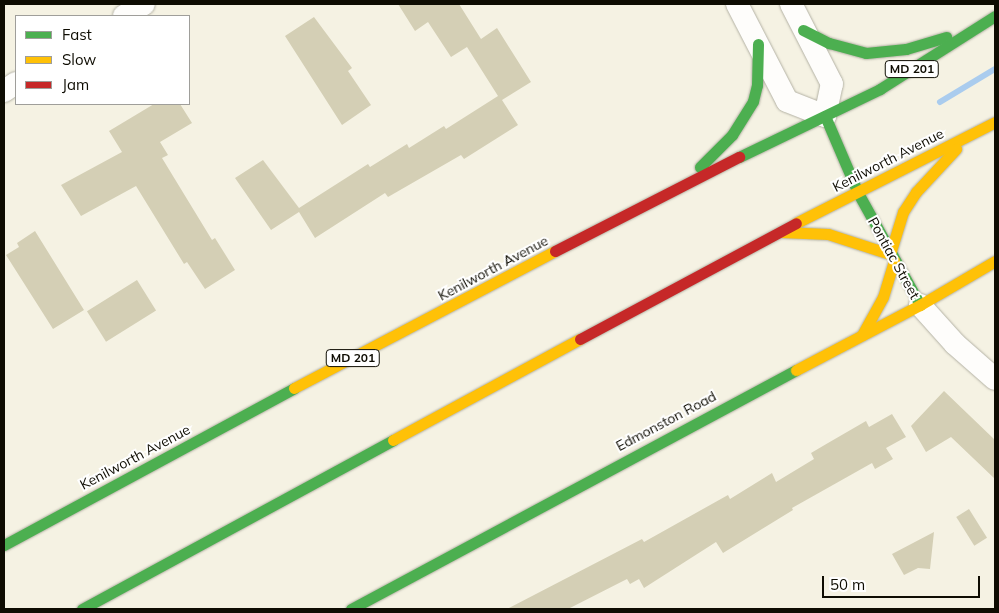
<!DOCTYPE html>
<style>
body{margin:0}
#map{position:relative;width:999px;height:613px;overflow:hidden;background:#f5f2e3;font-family:Mulish,sans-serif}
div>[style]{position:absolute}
.stream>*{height:6px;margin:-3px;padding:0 3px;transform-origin:3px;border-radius:3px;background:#ace}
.building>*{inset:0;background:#d4cfb5;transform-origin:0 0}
.roads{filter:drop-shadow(0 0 1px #b4b2a5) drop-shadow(0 0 1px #b4b2a5)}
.street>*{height:22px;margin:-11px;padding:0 11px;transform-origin:11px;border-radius:11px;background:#fefdfb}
.fast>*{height:11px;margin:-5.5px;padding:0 5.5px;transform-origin:5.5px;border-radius:5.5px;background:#4caf50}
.slow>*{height:11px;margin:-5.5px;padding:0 5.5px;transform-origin:5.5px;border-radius:5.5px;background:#ffc107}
.jam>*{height:11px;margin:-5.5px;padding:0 5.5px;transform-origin:5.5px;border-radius:5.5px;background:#c62828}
span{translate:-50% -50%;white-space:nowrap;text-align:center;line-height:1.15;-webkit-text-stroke:4px #fff;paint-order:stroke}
.shield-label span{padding:1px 4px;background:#fff;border:1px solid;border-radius:4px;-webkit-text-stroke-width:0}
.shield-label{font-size:12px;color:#0e0c02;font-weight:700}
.street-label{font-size:14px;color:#0e0c02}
.frame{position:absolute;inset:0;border:5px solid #0e0c02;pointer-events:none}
.legend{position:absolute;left:15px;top:15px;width:175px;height:90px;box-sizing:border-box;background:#fff;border:1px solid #9f9e9a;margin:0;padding:6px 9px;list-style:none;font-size:15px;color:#0e0c02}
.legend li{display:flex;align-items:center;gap:10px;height:25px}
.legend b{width:25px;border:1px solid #9f9e9a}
.scale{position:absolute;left:822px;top:576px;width:158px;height:22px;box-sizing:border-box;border:2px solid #0e0c02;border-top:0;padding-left:6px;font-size:15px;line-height:18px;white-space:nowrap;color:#0e0c02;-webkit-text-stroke:4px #fff;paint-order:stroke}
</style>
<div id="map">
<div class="stream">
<div style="left:940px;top:102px;width:64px;rotate:-31deg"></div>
</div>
<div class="building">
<div style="clip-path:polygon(398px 4px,459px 4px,481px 39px,497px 28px,531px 82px,502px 100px,518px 125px,464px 159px,461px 155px,388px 197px,385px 193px,315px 238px,299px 212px,271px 230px,235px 178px,263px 160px,299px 208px,368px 164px,370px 167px,407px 144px,409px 148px,444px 126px,446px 129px,498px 96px,467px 47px,451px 57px,428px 22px,415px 31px)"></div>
<div style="clip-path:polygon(314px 17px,352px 68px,348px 71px,371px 105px,342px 125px,285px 36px)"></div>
<div style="clip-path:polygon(154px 104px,180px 104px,192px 123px,160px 142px,168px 155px,162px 158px,212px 240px,215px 238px,235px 270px,205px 289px,187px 262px,184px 264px,136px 186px,81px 216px,61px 185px,122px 152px,109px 131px)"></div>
<div style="clip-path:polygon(35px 231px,84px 310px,53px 329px,6px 255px,19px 247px,17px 243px)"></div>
<div style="left:137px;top:280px;width:36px;height:59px;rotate:58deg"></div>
<div style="clip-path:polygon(944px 391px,995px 440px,995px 479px,951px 437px,926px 452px,911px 426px)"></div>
<div style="clip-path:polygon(892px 414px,906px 437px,886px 448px,893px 459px,875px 469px,872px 463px,792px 508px,793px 510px,723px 553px,716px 542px,644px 588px,639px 579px,630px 584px,627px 579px,568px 609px,507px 609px,642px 539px,644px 542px,728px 495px,730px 499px,772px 473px,776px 482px,814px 459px,811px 453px,828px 443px,866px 421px,869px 427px)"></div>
<div style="left:969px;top:509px;width:34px;height:15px;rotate:58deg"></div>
<div style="clip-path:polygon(934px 532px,930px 569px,918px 568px,904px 575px,892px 554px)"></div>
</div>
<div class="roads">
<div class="street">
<div style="left:737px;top:4px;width:109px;rotate:62.7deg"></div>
<div style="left:787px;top:101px;width:41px;rotate:21.5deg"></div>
<div style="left:825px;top:116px;width:33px;rotate:-78deg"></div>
<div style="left:832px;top:84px;width:90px;rotate:-117.1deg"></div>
<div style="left:124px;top:16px;width:23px;rotate:-31deg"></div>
<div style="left:4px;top:91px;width:14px;rotate:-34deg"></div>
<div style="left:920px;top:305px;width:52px;rotate:48.1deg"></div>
<div style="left:955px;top:344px;width:53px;rotate:41.2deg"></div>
</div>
<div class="fast">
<div style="left:803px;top:30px;width:29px;rotate:27deg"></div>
<div style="left:829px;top:43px;width:38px;rotate:15deg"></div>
<div style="left:866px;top:53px;width:40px;rotate:-5.7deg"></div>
<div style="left:906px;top:49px;width:42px;rotate:-16.7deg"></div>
<div style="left:825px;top:116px;width:84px;rotate:66.8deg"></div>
<div style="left:858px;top:193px;width:128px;rotate:61deg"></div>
<div style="left:739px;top:157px;width:157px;rotate:-25.7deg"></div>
<div style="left:880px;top:89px;width:136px;rotate:-32.4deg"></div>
<div style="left:700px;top:167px;width:45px;rotate:-45deg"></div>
<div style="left:732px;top:135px;width:40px;rotate:-58deg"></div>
<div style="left:753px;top:101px;width:16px;rotate:-76deg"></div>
<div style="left:757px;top:85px;width:41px;rotate:-88.6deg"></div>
<div style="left:4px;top:545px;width:330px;rotate:-28.4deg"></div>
<div style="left:82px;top:609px;width:354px;rotate:-28.5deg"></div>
<div style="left:351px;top:609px;width:505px;rotate:-28.24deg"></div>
</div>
<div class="slow">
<div style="left:796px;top:223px;width:223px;rotate:-26.9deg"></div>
<div style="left:781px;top:232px;width:47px;rotate:2.4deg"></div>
<div style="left:828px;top:234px;width:65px;rotate:17.9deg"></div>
<div style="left:890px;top:254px;width:44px;rotate:-72.8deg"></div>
<div style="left:903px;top:212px;width:24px;rotate:-57deg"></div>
<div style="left:916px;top:192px;width:59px;rotate:-47.1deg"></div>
<div style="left:862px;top:335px;width:43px;rotate:-61.1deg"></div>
<div style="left:883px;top:297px;width:38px;rotate:-73deg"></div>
<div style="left:796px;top:370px;width:140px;rotate:-27.7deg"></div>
<div style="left:920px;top:305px;width:87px;rotate:-30.4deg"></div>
<div style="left:294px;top:388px;width:295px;rotate:-27.7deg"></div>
<div style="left:393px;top:440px;width:213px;rotate:-28.4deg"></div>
</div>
<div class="jam">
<div style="left:555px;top:251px;width:207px;rotate:-27.1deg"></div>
<div style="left:580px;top:339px;width:245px;rotate:-28.2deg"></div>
</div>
</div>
<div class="shield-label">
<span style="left:912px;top:69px">MD 201</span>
<span style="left:353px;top:358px">MD 201</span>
</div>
<div class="street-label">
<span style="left:888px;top:160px;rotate:-27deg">Kenilworth Avenue</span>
<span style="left:894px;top:258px;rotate:61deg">Pontiac Street</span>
<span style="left:493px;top:268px;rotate:-28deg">Kenilworth Avenue</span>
<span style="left:666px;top:421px;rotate:-28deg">Edmonston Road</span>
<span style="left:135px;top:457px;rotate:-28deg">Kenilworth Avenue</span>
</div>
<div class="frame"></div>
<ul class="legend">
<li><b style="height:6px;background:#4caf50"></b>Fast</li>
<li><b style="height:6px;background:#ffc107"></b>Slow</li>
<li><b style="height:6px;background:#c62828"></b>Jam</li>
</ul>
<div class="scale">50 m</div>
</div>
